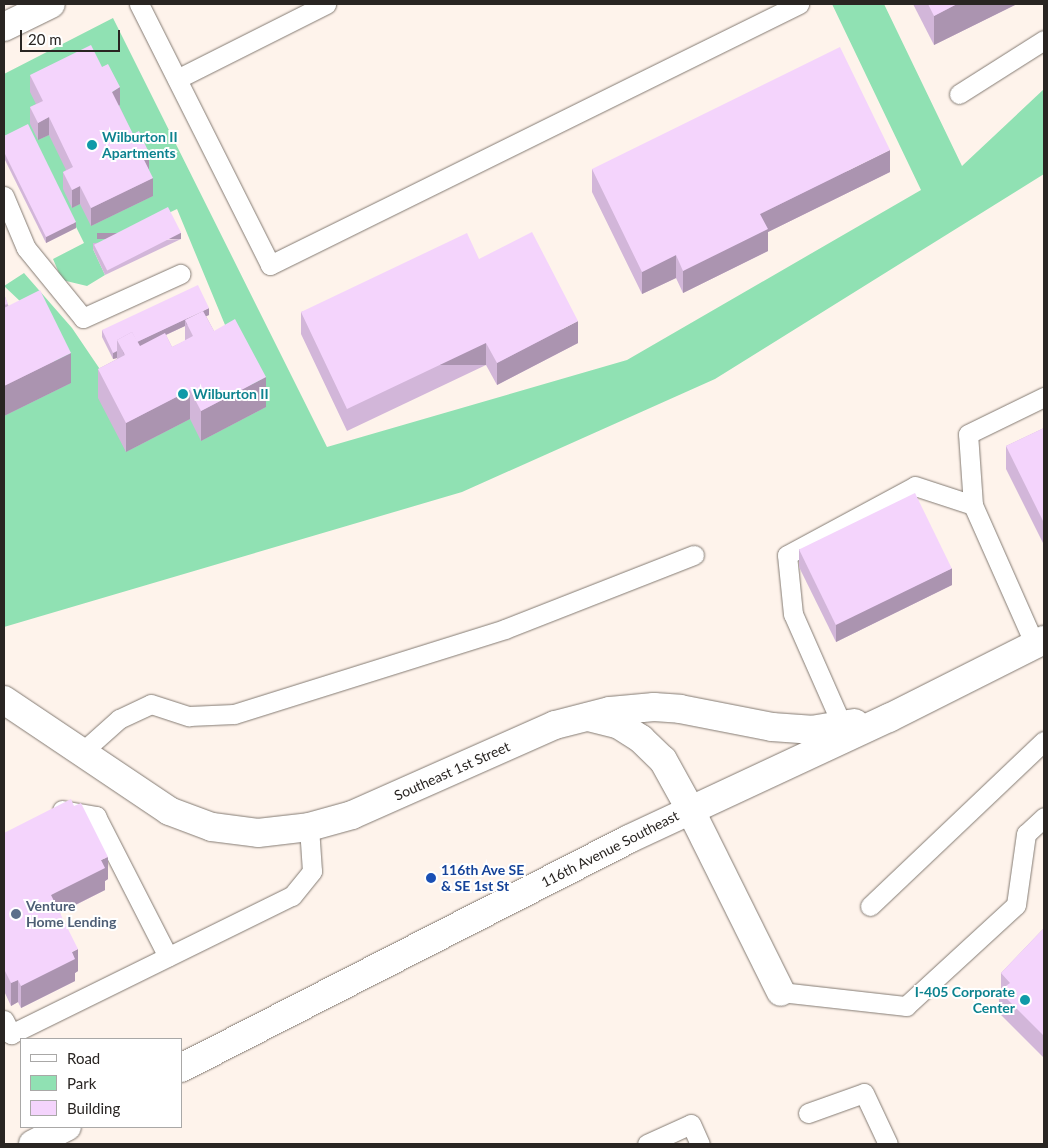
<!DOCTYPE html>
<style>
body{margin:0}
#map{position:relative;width:1048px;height:1148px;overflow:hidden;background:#fef3eb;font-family:Lato,sans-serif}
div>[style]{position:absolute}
.green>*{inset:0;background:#90e1b3}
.roads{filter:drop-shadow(0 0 1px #847b73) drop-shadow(0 0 1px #847b73)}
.lane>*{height:19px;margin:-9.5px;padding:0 9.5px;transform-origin:9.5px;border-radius:9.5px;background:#fff}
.street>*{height:28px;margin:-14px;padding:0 14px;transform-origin:14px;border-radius:14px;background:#fff}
.secondary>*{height:28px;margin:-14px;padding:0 14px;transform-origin:14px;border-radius:14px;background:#fff}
.wall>*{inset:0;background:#d2b6d9}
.shaded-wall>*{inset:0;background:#ab94b0;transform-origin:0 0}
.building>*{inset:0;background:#f4d4fc;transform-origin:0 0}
.dots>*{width:14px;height:14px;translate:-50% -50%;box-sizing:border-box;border:2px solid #fff;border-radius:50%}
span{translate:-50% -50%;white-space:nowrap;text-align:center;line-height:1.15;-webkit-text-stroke:4px #fff;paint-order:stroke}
.culture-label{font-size:14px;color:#0d838f;font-weight:700}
.left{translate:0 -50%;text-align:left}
.right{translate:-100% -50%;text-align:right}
.street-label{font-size:14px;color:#292522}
.transit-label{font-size:14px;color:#164399;font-weight:700}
.service-label{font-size:14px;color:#4e5e75;font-weight:700}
.frame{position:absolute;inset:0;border:5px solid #292522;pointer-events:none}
.legend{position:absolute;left:20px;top:1038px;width:162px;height:90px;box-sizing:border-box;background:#fff;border:1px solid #a9a8a7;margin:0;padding:6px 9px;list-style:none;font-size:15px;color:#292522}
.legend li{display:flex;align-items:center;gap:10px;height:25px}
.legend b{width:25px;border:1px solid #a9a8a7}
.scale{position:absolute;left:20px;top:30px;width:100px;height:22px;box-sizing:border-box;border:2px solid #292522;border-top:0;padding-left:6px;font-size:15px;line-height:18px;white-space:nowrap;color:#292522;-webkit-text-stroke:4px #fff;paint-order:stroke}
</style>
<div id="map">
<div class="green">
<div style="clip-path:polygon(832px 4px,884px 4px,962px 166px,1044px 89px,1044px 174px,715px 379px,462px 492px,4px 627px,4px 415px,40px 320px,4px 286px,24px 273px,72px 328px,114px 390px,235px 349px,177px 209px,93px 249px,105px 275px,87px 286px,62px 280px,53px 259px,84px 243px,28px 130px,7px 140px,4px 132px,4px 74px,113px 18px,327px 447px,627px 360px,921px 190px)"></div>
</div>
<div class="roads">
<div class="lane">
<div style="left:139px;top:4px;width:292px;rotate:63.3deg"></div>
<div style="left:270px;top:265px;width:590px;rotate:-26.26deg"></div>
<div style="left:177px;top:79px;width:167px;rotate:-26.7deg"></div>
<div style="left:959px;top:94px;width:101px;rotate:-32.4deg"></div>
<div style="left:4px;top:196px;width:56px;rotate:67.1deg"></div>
<div style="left:26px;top:248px;width:90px;rotate:50.8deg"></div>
<div style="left:83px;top:318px;width:107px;rotate:-24.4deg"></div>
<div style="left:1035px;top:645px;width:153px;rotate:-113.9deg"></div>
<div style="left:973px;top:505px;width:71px;rotate:-94deg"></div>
<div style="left:968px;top:434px;width:85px;rotate:-26deg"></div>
<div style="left:842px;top:725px;width:121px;rotate:-113.8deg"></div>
<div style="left:793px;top:614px;width:59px;rotate:-95.8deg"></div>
<div style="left:787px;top:555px;width:145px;rotate:-28.3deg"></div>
<div style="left:915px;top:486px;width:61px;rotate:18.1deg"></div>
<div style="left:81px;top:753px;width:51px;rotate:-41.8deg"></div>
<div style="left:119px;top:719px;width:35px;rotate:-25deg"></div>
<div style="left:151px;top:704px;width:40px;rotate:18deg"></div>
<div style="left:189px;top:716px;width:45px;rotate:-2.5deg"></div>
<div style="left:234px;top:714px;width:284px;rotate:-17.4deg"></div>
<div style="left:505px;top:629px;width:203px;rotate:-21.4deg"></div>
<div style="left:62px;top:810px;width:35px;rotate:10deg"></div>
<div style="left:96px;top:816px;width:158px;rotate:62.9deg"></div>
<div style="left:870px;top:906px;width:240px;rotate:-43.5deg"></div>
<div style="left:781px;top:992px;width:126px;rotate:6.4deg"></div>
<div style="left:906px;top:1006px;width:149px;rotate:-42.6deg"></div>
<div style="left:1016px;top:905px;width:72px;rotate:-82deg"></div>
<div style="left:1026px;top:834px;width:25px;rotate:-43deg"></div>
<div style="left:4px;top:1020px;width:16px;rotate:63deg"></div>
<div style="left:11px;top:1034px;width:313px;rotate:-26.2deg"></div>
<div style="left:292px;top:896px;width:32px;rotate:-51deg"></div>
<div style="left:312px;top:871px;width:44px;rotate:-93.9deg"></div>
<div style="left:808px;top:1113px;width:59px;rotate:-19.7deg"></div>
<div style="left:864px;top:1093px;width:56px;rotate:64.8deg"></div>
<div style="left:647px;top:1144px;width:48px;rotate:-24.4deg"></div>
<div style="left:691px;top:1124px;width:22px;rotate:66deg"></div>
</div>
<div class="street">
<div style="left:690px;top:809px;width:204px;rotate:63.6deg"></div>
</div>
<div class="secondary">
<div style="left:4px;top:27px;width:52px;rotate:-26.1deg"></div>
<div style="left:4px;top:700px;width:199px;rotate:33.9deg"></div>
<div style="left:169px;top:811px;width:46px;rotate:20.4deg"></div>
<div style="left:212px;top:827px;width:46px;rotate:7.4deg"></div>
<div style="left:258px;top:833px;width:51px;rotate:-6.7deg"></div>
<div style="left:309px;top:827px;width:45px;rotate:-15.6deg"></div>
<div style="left:352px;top:815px;width:222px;rotate:-23.9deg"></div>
<div style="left:555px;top:725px;width:57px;rotate:-14.3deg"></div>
<div style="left:610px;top:711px;width:44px;rotate:-5.2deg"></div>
<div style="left:654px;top:707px;width:26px;rotate:4deg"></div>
<div style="left:680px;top:709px;width:94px;rotate:11.1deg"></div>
<div style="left:772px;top:727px;width:39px;rotate:4deg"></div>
<div style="left:811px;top:730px;width:44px;rotate:-9.2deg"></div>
<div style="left:588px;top:717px;width:32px;rotate:14deg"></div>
<div style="left:619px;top:725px;width:26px;rotate:32deg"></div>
<div style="left:641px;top:739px;width:30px;rotate:44deg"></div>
<div style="left:663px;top:760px;width:56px;rotate:61.1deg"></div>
<div style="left:181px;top:1068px;width:503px;rotate:-27.07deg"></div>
<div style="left:629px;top:839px;width:287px;rotate:-25deg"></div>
<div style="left:889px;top:718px;width:174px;rotate:-26.7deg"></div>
<div style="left:33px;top:1144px;width:38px;rotate:-27deg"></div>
</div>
</div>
<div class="wall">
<div style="clip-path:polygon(913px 4px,1017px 4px,934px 45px)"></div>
<div style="clip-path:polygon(30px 75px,120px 105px,119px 105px,149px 170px,153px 196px,91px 226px,80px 204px,72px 208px,63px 189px,63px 172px,66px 170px,49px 135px,38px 140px,30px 124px,30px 107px,36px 104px,30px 92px)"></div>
<div style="clip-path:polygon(4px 136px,76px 228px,46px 243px,4px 158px)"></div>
<div style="clip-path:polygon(592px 169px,890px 172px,768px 232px,768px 251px,683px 293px,676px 278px,642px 294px,592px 192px)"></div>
<div style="clip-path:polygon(181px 239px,105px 275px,93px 249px,93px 243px)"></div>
<div style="clip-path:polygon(479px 259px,578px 343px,497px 385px,486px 365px,347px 431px,301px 334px,301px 312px)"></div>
<div style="clip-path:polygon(4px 294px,8px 305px,71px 383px,4px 416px)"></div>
<div style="clip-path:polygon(evenodd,209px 315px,206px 316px,214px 331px,266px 407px,201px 441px,190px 419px,126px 452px,98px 398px,98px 369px,117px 359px,117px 358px,113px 359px,102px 337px,102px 330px,209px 315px,185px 326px,185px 341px,172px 347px,166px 335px,185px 326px)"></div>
<div style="clip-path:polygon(1044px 428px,1044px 545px,1006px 469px,1006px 446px)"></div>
<div style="clip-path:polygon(799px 549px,952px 585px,836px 642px,799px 567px)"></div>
<div style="clip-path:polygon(4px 833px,108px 879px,105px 881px,105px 890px,60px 913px,78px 971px,75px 973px,75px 981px,21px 1008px,18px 1002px,11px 1006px,4px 991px)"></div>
<div style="clip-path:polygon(1044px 928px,1044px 1058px,999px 1013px,999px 991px,1001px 990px,1001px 973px)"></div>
</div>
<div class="shaded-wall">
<div style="clip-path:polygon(957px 4px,1017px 4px,934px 45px,934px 16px)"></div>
<div style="clip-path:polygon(120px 87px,120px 105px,112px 109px,112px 92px)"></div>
<div style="clip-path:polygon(49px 117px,49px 135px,38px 140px,38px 123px)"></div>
<div style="clip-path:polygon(890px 150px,890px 172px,768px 232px,768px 251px,683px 293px,683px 271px,760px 214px)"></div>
<div style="clip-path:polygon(149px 153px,149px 170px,142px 156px)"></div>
<div style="clip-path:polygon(153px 178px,153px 196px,91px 226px,91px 208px)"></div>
<div style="clip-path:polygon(80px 186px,80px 204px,72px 208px,72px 190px)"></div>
<div style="clip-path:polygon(76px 222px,76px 228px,46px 243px,46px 237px)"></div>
<div style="left:181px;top:233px;width:6px;height:84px;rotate:90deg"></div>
<div style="clip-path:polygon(676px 255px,676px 278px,642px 294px,642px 272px)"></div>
<div style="clip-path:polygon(209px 308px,209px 315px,187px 325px,185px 320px,185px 326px,124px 354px,122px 349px)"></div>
<div style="clip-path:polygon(578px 321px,578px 343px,497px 385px,497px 363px)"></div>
<div style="left:486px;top:343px;width:22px;height:154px;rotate:90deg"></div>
<div style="clip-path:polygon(117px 351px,117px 358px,113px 359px,113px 353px)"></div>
<div style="clip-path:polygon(71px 353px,71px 383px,4px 416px,4px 386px)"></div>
<div style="clip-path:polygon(266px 377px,266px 407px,201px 441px,201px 411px)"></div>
<div style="clip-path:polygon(190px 390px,190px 419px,126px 452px,126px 423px)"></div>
<div style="clip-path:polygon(952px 568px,952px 585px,836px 642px,836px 624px)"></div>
<div style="clip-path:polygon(108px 857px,108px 879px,105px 881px,105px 890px,51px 917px,51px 895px,101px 860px)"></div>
<div style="clip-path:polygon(78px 949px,78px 971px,75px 973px,75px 981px,21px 1008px,21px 986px,72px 952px)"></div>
<div style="clip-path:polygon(18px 980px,18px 1002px,11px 1006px,11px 983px)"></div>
</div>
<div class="building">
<div style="clip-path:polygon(928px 4px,957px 4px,934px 16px)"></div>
<div style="clip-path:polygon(91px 45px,102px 67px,108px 64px,120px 87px,112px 92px,133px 134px,139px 131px,149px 153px,142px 156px,153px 178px,91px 208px,80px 186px,72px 190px,63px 172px,73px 167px,49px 117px,38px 123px,30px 107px,43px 101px,30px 75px)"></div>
<div style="clip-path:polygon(840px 47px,890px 150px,760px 214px,768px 229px,683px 271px,676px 255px,642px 272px,592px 169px)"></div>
<div style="clip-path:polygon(28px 124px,76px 222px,46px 237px,4px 152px,4px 136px)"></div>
<div style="left:168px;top:207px;width:29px;height:83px;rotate:63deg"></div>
<div style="clip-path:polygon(532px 232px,578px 321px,497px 363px,486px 343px,347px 409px,301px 312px,467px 233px,479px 259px)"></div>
<div style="clip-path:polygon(198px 285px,209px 308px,203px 311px,137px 342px,132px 332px,117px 340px,117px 351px,113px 353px,102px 330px)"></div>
<div style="clip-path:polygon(40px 290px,71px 353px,4px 386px,4px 308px)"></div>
<div style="clip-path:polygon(4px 294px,8px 304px,4px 305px)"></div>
<div style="clip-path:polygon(203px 311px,214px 331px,235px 319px,266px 377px,201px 411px,190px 390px,126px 423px,98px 369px,125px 355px,117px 340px,132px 332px,140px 346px,165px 333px,172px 347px,193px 336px,185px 320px)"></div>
<div style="clip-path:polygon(1044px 428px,1044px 523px,1006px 446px)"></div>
<div style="left:915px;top:493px;width:84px;height:129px;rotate:64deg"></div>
<div style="clip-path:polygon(71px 799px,74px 806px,81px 803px,108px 857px,101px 860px,105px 868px,51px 895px,78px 949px,72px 952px,75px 959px,21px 986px,18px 980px,11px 983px,4px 969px,4px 833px)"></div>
<div style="clip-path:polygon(1044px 928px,1044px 1036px,999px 991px,1010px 983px,1001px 973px)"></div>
</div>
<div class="dots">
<div style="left:92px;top:145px;background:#0f9aa8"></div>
<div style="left:183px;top:394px;background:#0f9aa8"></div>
<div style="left:431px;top:878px;background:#1a4fb4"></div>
<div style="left:16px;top:914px;background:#5c6f8a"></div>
<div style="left:1025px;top:1000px;background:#0f9aa8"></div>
</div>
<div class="culture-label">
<span class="left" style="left:102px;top:145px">Wilburton II<br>Apartments</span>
<span class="left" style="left:193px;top:394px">Wilburton II</span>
<span class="right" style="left:1015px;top:1000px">I-405 Corporate<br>Center</span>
</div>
<div class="street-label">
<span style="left:452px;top:771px;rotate:-24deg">Southeast 1st Street</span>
<span style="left:610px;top:849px;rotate:-27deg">116th Avenue Southeast</span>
</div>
<div class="transit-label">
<span class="left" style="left:441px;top:878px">116th Ave SE<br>&amp; SE 1st St</span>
</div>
<div class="service-label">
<span class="left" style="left:26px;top:914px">Venture<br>Home Lending</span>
</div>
<div class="frame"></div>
<ul class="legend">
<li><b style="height:6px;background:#fff"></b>Road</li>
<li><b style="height:14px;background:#90e1b3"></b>Park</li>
<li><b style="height:14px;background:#f4d4fc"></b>Building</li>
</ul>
<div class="scale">20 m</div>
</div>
